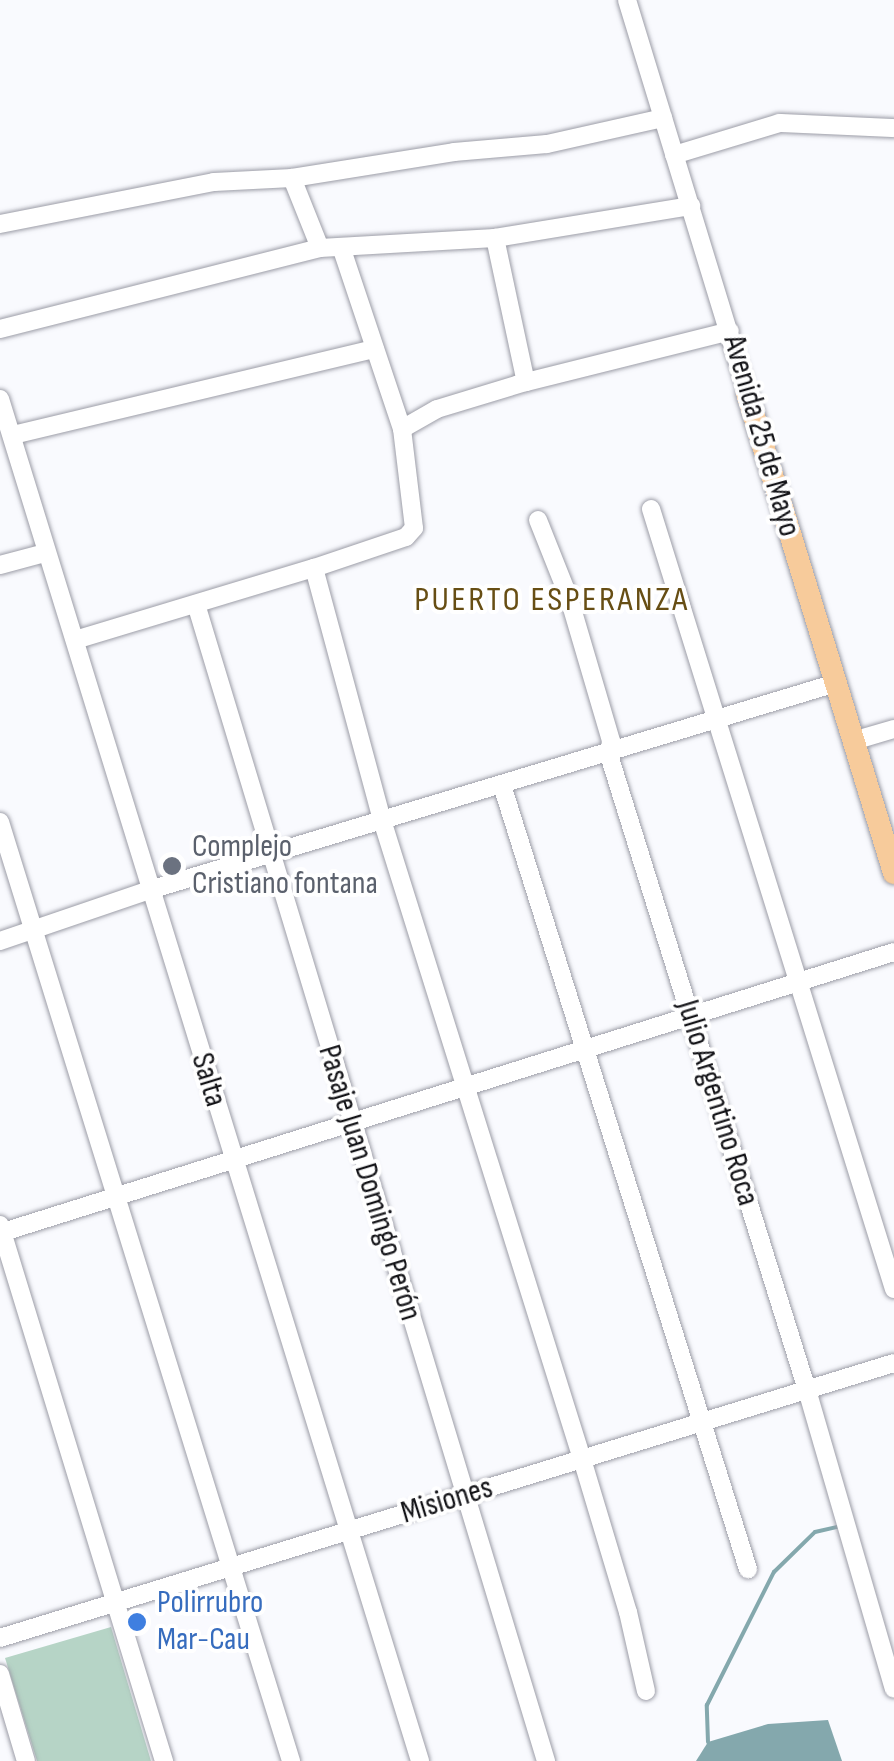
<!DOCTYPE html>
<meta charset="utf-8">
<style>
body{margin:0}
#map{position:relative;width:894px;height:1761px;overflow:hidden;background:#f9fafe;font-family:"Sofia Sans Condensed",sans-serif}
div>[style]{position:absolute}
.green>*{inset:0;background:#b6d4c6}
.water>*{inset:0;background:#84a8ad}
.stream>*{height:4px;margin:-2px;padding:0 2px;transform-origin:2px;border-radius:2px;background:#84a8ad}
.roads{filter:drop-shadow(0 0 2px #9c9da7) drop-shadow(0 0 2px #9c9da7)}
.minor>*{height:18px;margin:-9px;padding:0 9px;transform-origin:9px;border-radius:9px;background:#fff}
.major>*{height:22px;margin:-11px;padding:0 11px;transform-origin:11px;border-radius:11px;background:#f7cb9b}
.dots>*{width:28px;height:28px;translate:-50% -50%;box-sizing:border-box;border:5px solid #fff;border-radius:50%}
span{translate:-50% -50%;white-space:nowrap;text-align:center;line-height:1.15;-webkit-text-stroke:8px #fff;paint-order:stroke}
.street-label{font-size:32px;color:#141418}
.worship-label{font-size:32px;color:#5b616d}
.left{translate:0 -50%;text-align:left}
.shop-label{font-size:32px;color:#366cbe}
.neighbourhood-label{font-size:35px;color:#674e14;letter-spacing:2.5px}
</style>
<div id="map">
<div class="green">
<div style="clip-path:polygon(111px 1627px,151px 1761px,37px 1761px,5px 1658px)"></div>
</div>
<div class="water">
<div style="clip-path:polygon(828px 1720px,842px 1761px,696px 1761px,708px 1742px,768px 1724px)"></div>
</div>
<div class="stream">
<div style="left:708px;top:1742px;width:37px;rotate:-92deg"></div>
<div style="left:707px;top:1705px;width:149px;rotate:-63.3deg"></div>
<div style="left:774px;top:1572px;width:57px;rotate:-44.3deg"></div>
<div style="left:815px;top:1532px;width:23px;rotate:-13deg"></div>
</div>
<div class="roads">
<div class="minor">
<div style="left:627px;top:0;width:411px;rotate:73deg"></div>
<div style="left:674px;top:155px;width:110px;rotate:-16.9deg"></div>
<div style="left:779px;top:123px;width:115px;rotate:2.5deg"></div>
<div style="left:292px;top:178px;width:75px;rotate:68.2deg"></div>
<div style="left:0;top:224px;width:218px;rotate:-11.1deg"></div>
<div style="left:214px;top:182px;width:78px;rotate:-2.9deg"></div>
<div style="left:292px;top:178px;width:164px;rotate:-9.1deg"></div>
<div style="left:454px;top:152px;width:93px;rotate:-4.9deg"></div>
<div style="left:547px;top:144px;width:119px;rotate:-12.6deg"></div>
<div style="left:495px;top:238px;width:147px;rotate:77.9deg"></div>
<div style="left:0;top:329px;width:330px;rotate:-14.2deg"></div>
<div style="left:320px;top:248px;width:175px;rotate:-3.3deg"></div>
<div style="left:495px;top:238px;width:199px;rotate:-9.3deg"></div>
<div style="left:0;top:399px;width:1425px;rotate:72.86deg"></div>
<div style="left:402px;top:429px;width:40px;rotate:-29.7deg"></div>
<div style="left:437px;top:409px;width:93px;rotate:-16.9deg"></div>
<div style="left:526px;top:382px;width:210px;rotate:-14deg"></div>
<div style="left:13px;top:435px;width:372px;rotate:-13.4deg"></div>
<div style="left:651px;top:509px;width:817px;rotate:72.7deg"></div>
<div style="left:538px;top:520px;width:84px;rotate:68.3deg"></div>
<div style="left:569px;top:598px;width:149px;rotate:73.6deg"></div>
<div style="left:611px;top:741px;width:14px;rotate:98deg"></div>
<div style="left:609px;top:755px;width:665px;rotate:72.68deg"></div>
<div style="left:807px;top:1390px;width:311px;rotate:73.8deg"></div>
<div style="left:0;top:565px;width:47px;rotate:-14.9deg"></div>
<div style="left:314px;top:568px;width:261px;rotate:74.9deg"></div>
<div style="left:382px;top:820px;width:670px;rotate:72.62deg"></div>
<div style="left:582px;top:1459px;width:160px;rotate:73.3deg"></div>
<div style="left:628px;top:1612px;width:81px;rotate:77.2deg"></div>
<div style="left:196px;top:604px;width:1209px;rotate:73.17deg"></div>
<div style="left:75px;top:640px;width:250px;rotate:-16.8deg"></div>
<div style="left:314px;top:568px;width:97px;rotate:-18.6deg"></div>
<div style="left:406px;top:537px;width:12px;rotate:-48deg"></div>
<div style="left:414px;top:528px;width:100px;rotate:-96.9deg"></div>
<div style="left:402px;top:429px;width:192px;rotate:-108.5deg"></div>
<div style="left:853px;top:741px;width:43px;rotate:-16.3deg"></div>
<div style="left:502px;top:785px;width:822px;rotate:72.58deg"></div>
<div style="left:0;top:822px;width:983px;rotate:72.78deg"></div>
<div style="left:0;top:941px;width:158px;rotate:-18.8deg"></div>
<div style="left:150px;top:890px;width:717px;rotate:-16.79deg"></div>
<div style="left:0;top:1225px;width:561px;rotate:72.99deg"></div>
<div style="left:0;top:1233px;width:937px;rotate:-17.45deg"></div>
<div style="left:0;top:1638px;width:935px;rotate:-17.1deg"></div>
<div style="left:0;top:1674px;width:91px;rotate:73.4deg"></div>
</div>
<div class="major">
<div style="left:747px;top:393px;width:502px;rotate:72.97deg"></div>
</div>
</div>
<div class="dots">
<div style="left:172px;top:866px;background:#6b7280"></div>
<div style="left:137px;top:1622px;background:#3f7fe0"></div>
</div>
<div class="street-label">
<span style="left:761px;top:436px;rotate:74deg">Avenida 25 de Mayo</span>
<span style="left:208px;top:1080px;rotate:73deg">Salta</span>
<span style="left:717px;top:1103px;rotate:73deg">Julio Argentino Roca</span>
<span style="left:369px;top:1183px;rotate:73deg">Pasaje Juan Domingo Perón</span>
<span style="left:447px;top:1501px;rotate:-17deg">Misiones</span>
</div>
<div class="worship-label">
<span class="left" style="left:192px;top:866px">Complejo<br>Cristiano fontana</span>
</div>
<div class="shop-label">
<span class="left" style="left:157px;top:1622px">Polirrubro<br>Mar-Cau</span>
</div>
<div class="neighbourhood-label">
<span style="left:552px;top:600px">PUERTO ESPERANZA</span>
</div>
</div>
